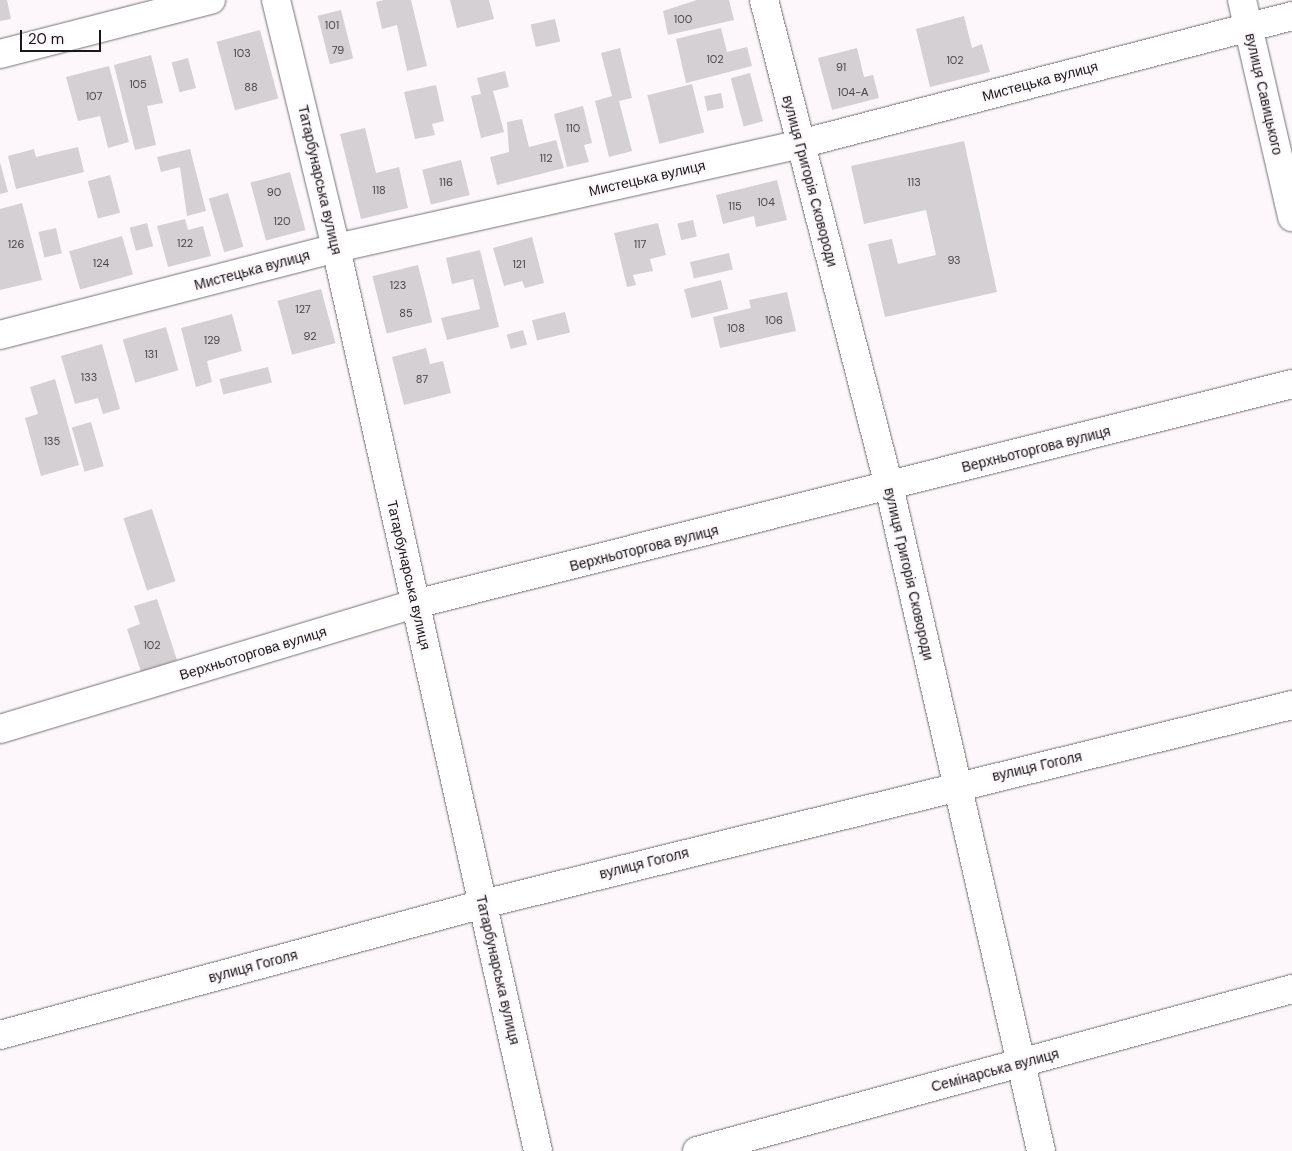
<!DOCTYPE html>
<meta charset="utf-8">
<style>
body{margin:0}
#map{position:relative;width:1292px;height:1151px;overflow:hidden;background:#fdf7fb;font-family:"DM Sans",sans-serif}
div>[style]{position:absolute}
.building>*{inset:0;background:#d5d0d4;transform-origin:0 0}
.roads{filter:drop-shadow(0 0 1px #747073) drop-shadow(0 0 1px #747073)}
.street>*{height:28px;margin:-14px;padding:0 14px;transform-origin:14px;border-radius:14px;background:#fff}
.secondary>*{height:28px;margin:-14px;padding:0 14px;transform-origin:14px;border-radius:14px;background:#fff}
span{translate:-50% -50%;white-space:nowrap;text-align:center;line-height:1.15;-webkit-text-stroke:4.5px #fdf7fb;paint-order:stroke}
.number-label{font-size:11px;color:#484548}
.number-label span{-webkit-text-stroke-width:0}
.street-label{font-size:14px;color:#191719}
.scale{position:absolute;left:20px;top:30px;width:81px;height:22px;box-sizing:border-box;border:2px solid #191719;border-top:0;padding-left:6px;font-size:15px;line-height:18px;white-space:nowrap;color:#191719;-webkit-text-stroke:4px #fdf7fb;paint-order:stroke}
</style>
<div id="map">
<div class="building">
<div style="clip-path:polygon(0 0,7px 0,11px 19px,0 21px)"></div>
<div style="clip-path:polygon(384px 0,411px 0,427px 66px,407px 71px,397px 25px,382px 29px,376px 2px)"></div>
<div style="clip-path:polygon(450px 0,489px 0,494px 19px,457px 28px)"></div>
<div style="clip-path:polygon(697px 0,729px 0,734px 20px,668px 35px,663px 11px)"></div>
<div style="left:341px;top:10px;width:50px;height:24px;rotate:76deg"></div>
<div style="clip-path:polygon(964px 16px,972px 48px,982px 44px,990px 72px,930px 87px,916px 29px)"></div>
<div style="left:555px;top:19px;width:23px;height:25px;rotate:77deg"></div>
<div style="clip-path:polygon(721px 28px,727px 52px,747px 47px,752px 66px,686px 83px,676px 39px)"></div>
<div style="left:260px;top:30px;width:71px;height:45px;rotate:75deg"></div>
<div style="clip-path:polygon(620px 48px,632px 98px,619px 101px,632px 151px,609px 157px,595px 101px,612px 96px,601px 53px)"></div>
<div style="clip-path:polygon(857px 48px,864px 77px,873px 75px,879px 98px,832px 110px,818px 58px)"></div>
<div style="clip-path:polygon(151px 55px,163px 103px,147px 106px,156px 145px,135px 150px,114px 65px)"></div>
<div style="left:188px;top:58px;width:31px;height:17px;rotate:75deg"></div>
<div style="clip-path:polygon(109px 66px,129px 142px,108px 148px,100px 116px,78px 121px,66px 77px)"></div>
<div style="clip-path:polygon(505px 71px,509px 87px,493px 91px,504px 132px,481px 138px,471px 96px,481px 94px,477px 78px)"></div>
<div style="left:750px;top:73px;width:50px;height:20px;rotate:75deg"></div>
<div style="left:692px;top:84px;width:50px;height:46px;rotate:76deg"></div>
<div style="clip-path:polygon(436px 85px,444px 121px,432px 124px,435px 135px,415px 139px,404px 92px)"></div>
<div style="left:721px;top:93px;width:15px;height:17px;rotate:79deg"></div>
<div style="clip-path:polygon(583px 106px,592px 143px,584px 145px,589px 162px,567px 167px,554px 114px)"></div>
<div style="clip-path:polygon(522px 119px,529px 147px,556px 140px,564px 168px,497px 185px,490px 157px,509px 152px,507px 122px)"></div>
<div style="clip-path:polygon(365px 128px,376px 173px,399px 167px,408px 208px,361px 219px,340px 134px)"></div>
<div style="clip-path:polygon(964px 141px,997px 292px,885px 317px,868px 244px,892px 239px,898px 264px,936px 255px,926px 210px,864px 224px,851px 166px)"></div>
<div style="clip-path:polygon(78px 147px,84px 172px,16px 189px,8px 156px,34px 149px,36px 157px)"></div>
<div style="clip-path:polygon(190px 149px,206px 211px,187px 216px,180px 167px,161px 172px,157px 157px)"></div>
<div style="left:461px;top:160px;width:36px;height:40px;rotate:76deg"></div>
<div style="clip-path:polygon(0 162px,8px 192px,0 194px)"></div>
<div style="left:290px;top:172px;width:60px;height:41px;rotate:75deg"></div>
<div style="left:110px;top:175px;width:39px;height:23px;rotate:75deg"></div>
<div style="clip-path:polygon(777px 180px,787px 220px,756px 227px,754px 216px,723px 224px,716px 195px)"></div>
<div style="left:228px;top:193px;width:56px;height:20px;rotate:74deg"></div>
<div style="clip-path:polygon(22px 203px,42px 280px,0 290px,0 209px)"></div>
<div style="clip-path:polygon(185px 219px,188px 230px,203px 226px,211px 256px,168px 267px,157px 226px)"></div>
<div style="left:693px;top:220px;width:17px;height:16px;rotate:77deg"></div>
<div style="left:147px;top:223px;width:24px;height:18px;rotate:75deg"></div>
<div style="clip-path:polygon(658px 223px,666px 255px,650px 259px,653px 271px,633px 275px,636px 285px,627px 287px,614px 233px)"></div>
<div style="left:56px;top:228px;width:26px;height:18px;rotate:77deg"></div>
<div style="left:122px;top:236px;width:40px;height:55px;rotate:74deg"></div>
<div style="clip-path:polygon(532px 237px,544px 283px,525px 288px,522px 281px,504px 286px,493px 248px)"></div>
<div style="clip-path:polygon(480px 250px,499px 327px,447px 340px,441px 318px,480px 309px,473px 279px,452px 284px,446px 258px)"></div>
<div style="left:729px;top:253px;width:17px;height:40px;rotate:77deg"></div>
<div style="left:418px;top:265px;width:59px;height:47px;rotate:76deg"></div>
<div style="left:721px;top:280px;width:30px;height:38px;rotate:76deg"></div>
<div style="left:321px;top:289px;width:56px;height:45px;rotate:75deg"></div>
<div style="clip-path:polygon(787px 292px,796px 331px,720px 348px,713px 317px,751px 308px,749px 300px)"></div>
<div style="left:565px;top:312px;width:21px;height:34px;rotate:76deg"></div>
<div style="clip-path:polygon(232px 314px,242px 351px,207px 361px,212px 382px,196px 387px,181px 328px)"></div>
<div style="left:166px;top:327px;width:45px;height:45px;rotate:74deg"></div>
<div style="left:523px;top:330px;width:15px;height:17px;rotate:74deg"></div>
<div style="clip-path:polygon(102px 344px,120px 409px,103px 414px,98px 398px,75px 404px,61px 356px)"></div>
<div style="clip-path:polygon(426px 348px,430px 364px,443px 361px,451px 393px,404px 405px,392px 357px)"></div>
<div style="left:268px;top:367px;width:16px;height:50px;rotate:76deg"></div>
<div style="clip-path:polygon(55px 379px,79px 465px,41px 476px,25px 418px,38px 414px,30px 387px)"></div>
<div style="left:91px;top:422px;width:46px;height:20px;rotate:74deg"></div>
<div style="left:152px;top:509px;width:76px;height:30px;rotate:72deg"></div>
<div style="clip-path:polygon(157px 599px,177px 660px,141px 672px,127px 629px,140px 624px,134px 606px)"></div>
</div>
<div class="roads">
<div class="street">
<div style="left:276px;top:0;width:255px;rotate:76.4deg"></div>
<div style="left:336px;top:248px;width:925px;rotate:77.39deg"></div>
<div style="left:764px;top:0;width:502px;rotate:75.58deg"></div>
<div style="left:889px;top:486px;width:682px;rotate:77.12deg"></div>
<div style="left:0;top:54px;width:218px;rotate:-14.4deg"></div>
<div style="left:0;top:335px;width:347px;rotate:-14.5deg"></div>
<div style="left:336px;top:248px;width:476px;rotate:-12.6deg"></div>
<div style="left:800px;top:144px;width:508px;rotate:-14.58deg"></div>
<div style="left:0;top:729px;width:433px;rotate:-16.8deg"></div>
<div style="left:415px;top:604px;width:904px;rotate:-14.08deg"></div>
<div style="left:0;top:1035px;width:500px;rotate:-15.17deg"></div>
<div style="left:483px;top:904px;width:833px;rotate:-13.82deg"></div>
</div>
<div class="secondary">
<div style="left:1242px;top:0;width:223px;rotate:77deg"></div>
<div style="left:697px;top:1151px;width:617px;rotate:-15.23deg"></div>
</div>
</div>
<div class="number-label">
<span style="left:683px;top:19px">100</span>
<span style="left:332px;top:25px">101</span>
<span style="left:338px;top:50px">79</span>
<span style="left:242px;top:53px">103</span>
<span style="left:715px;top:59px">102</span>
<span style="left:955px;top:60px">102</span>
<span style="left:841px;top:67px">91</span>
<span style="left:138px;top:84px">105</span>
<span style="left:251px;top:87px">88</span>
<span style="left:853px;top:92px">104-А</span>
<span style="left:94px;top:96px">107</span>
<span style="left:573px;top:128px">110</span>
<span style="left:546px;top:158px">112</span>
<span style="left:446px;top:182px">116</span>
<span style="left:914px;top:182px">113</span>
<span style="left:379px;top:190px">118</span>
<span style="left:274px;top:192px">90</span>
<span style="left:766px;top:202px">104</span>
<span style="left:735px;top:206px">115</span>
<span style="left:282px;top:221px">120</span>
<span style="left:185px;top:243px">122</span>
<span style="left:16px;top:244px">126</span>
<span style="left:640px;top:244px">117</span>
<span style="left:954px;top:260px">93</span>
<span style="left:101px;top:263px">124</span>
<span style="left:519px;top:264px">121</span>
<span style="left:398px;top:285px">123</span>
<span style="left:303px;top:309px">127</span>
<span style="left:406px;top:313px">85</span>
<span style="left:774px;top:320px">106</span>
<span style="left:736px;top:328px">108</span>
<span style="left:310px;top:336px">92</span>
<span style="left:212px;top:340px">129</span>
<span style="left:151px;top:354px">131</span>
<span style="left:89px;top:377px">133</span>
<span style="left:422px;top:379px">87</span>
<span style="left:52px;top:441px">135</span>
<span style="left:152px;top:645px">102</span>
</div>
<div class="street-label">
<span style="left:1040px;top:81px;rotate:-15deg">Мистецька вулиця</span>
<span style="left:1264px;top:94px;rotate:77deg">вулиця Савицького</span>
<span style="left:647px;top:178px;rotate:-13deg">Мистецька вулиця</span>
<span style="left:320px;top:180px;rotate:77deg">Татарбунарська вулиця</span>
<span style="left:810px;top:181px;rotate:75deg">вулиця Григорія Сковороди</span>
<span style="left:252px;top:270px;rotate:-15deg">Мистецька вулиця</span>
<span style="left:1036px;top:449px;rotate:-14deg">Верхньоторгова вулиця</span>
<span style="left:644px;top:548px;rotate:-14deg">Верхньоторгова вулиця</span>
<span style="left:909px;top:574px;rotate:77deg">вулиця Григорія Сковороди</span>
<span style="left:409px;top:575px;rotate:77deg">Татарбунарська вулиця</span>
<span style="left:253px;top:653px;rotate:-17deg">Верхньоторгова вулиця</span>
<span style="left:1037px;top:766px;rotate:-13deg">вулиця Гоголя</span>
<span style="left:644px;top:863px;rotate:-14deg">вулиця Гоголя</span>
<span style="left:253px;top:966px;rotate:-15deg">вулиця Гоголя</span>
<span style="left:498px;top:970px;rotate:77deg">Татарбунарська вулиця</span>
<span style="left:995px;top:1070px;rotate:-15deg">Семінарська вулиця</span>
</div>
<div class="scale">20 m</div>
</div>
